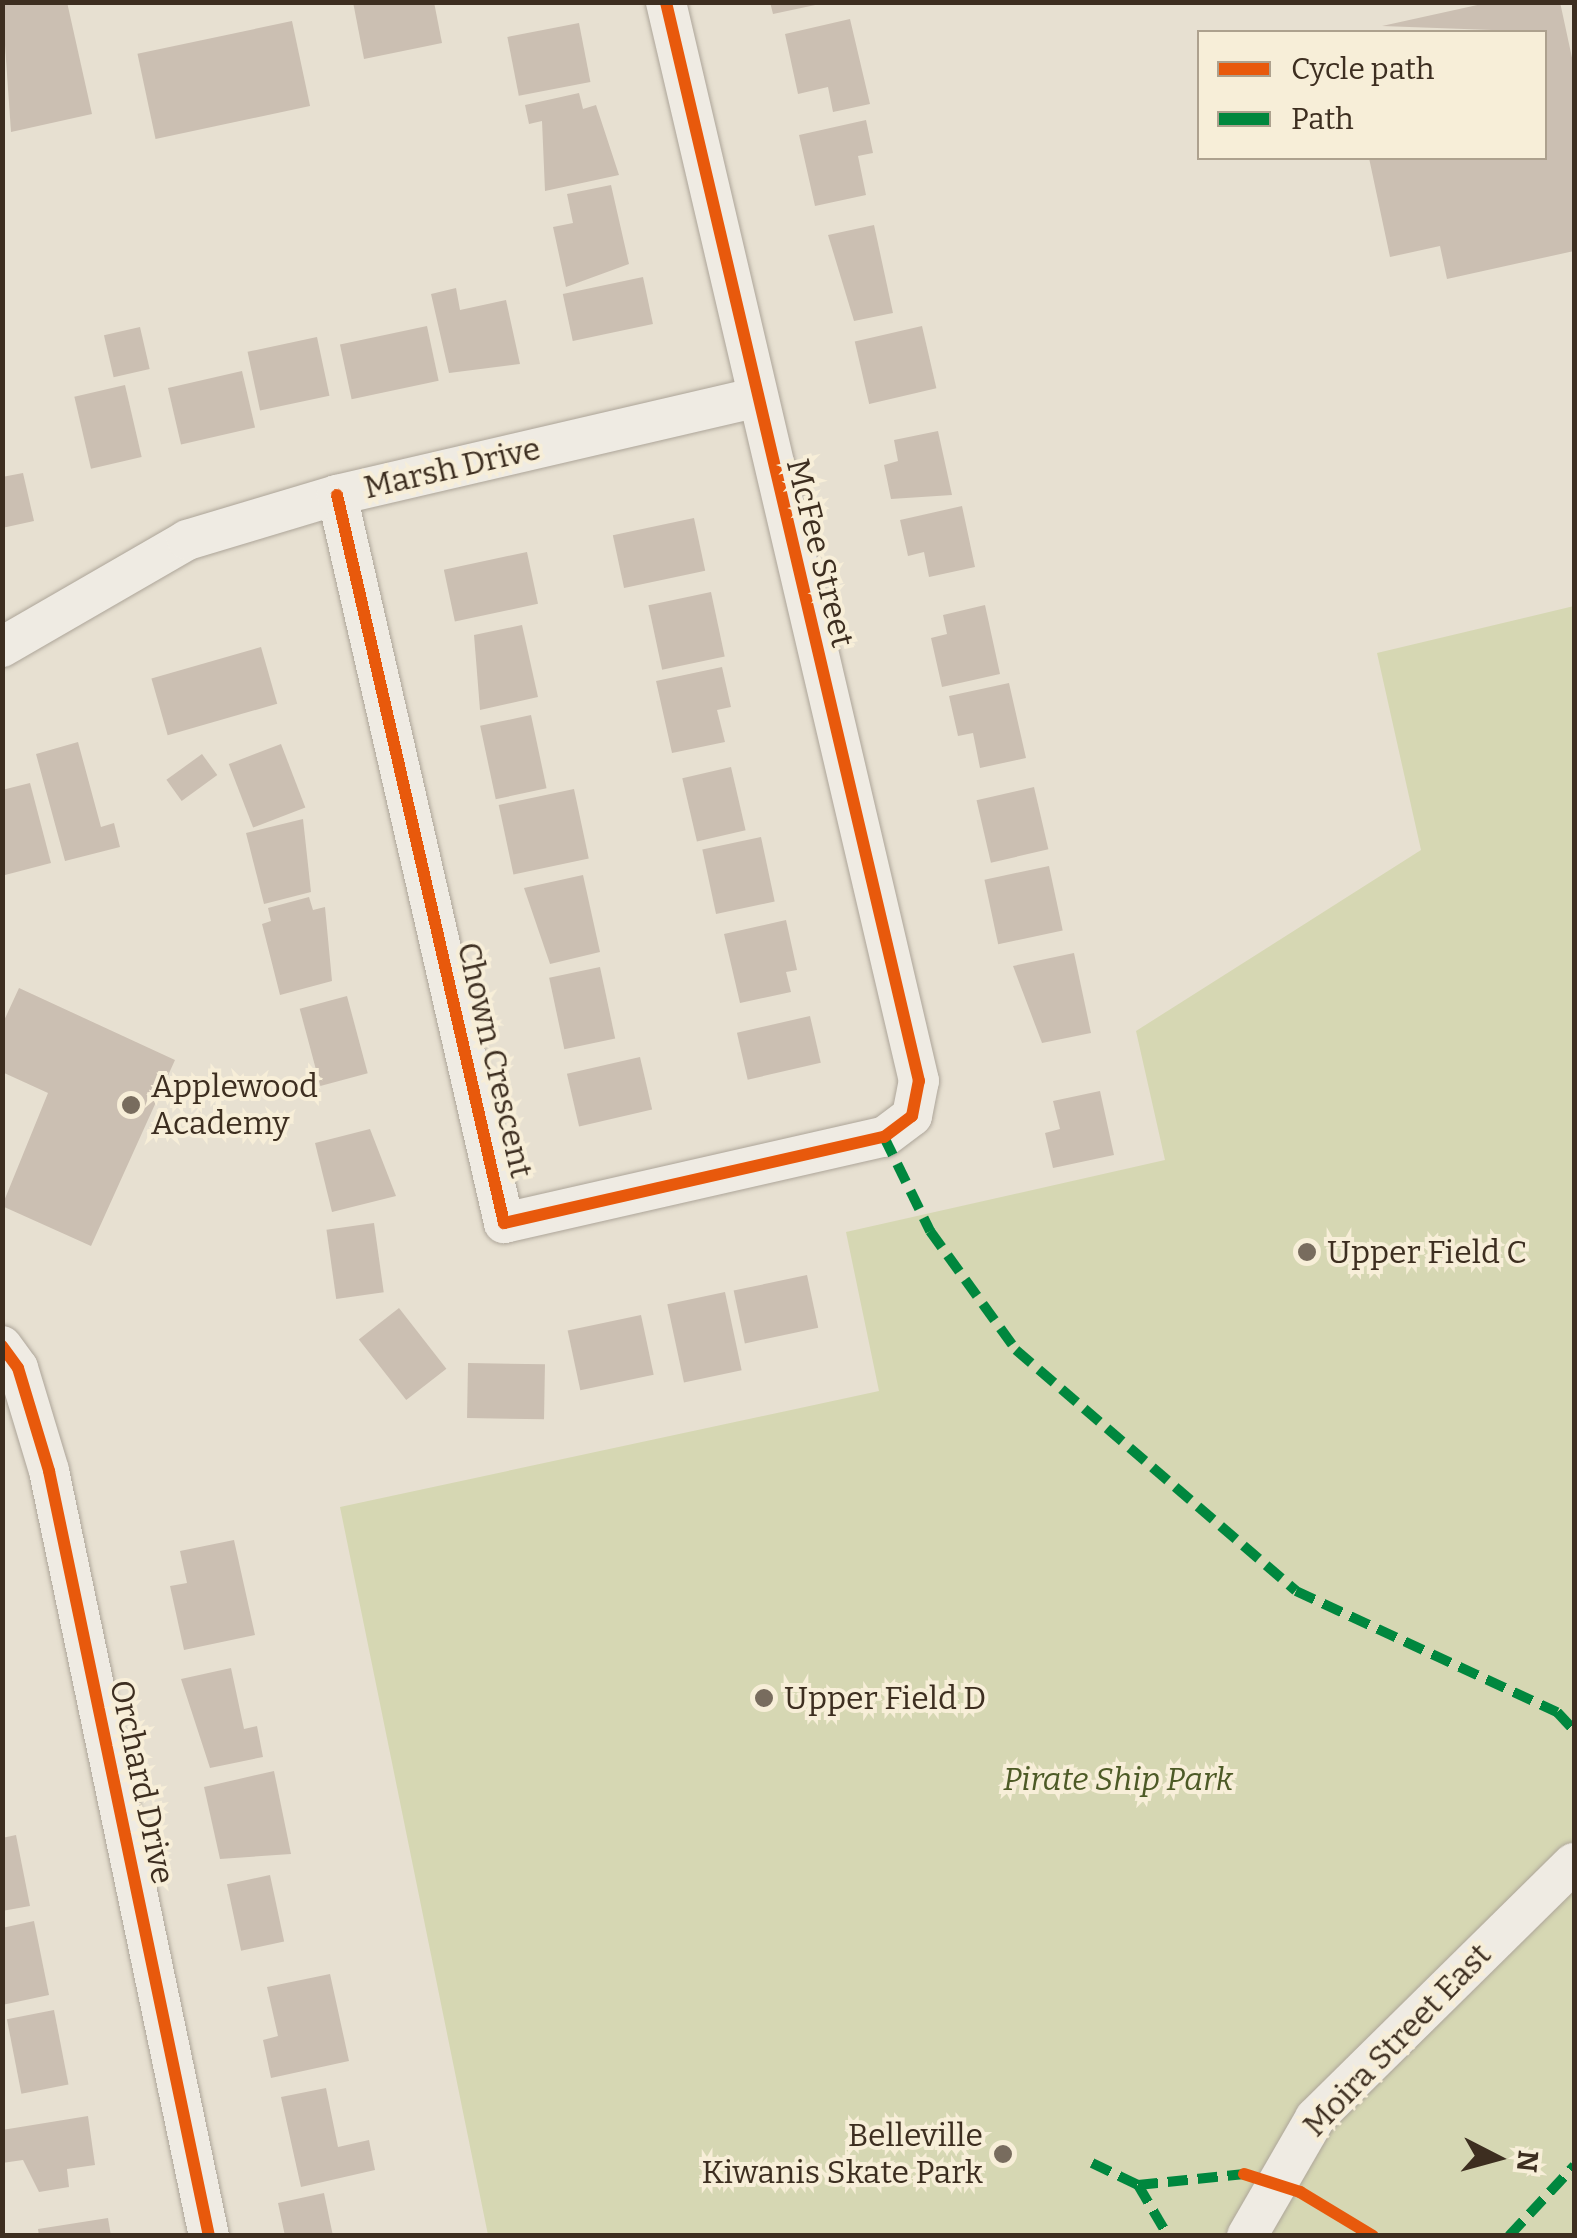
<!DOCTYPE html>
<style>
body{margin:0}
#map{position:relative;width:1577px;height:2238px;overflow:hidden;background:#e7e0d1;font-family:Bitter,serif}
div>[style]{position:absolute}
.green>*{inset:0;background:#d6d7b3}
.building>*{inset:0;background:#cbbfb2;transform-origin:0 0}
.roads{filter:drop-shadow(0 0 2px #ada599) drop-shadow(0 0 2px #ada599)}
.street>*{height:40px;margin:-20px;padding:0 20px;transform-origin:20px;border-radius:20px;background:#efebe3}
.quiet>*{height:10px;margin-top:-5px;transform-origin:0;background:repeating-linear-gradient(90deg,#00873e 0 20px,transparent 0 30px)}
.cycleway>*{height:12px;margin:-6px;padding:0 6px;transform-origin:6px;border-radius:6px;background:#e8590c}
.dots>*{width:28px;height:28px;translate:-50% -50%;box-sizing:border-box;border:5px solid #f7eed8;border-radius:50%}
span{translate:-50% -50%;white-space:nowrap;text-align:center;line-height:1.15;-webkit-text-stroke:8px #f7eed8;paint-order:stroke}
.street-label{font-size:32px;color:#3d2e20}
.poi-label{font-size:32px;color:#3d2e20}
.left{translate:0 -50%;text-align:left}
.right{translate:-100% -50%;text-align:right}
.park-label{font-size:32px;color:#4d5a26;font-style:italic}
.frame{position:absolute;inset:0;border:5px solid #3d2e20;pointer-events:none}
.legend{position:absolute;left:1197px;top:30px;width:350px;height:130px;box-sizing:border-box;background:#f7eed8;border:2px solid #ada18e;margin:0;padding:12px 18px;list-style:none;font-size:30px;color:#3d2e20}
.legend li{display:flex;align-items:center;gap:20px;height:50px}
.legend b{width:50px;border:2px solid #ada18e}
.north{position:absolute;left:1447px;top:2108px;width:100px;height:100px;-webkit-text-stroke:8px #f7eed8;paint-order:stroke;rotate:96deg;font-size:28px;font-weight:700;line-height:40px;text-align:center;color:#3d2e20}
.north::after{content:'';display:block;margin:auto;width:35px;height:45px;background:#3d2e20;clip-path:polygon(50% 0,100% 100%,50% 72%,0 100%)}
</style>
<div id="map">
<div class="green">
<div style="clip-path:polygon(1574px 606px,1574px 2235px,488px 2235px,340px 1507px,879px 1391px,846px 1232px,1165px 1160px,1136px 1031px,1421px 850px,1377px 653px)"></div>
</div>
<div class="building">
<div style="clip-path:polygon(2px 2px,67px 2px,92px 114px,11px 132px)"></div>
<div style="clip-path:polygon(353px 2px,434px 2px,442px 43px,364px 59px)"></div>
<div style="clip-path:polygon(770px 2px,820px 2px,820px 4px,773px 14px)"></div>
<div style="clip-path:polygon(1491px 2px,1560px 2px,1574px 67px,1574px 251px,1447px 279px,1440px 246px,1390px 257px,1369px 158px,1544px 158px,1544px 32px,1382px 26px)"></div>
<div style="clip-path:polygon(850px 19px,870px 104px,833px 112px,828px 87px,798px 94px,785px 34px)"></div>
<div style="left:292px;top:21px;width:87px;height:158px;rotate:78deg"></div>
<div style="left:579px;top:23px;width:60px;height:73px;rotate:79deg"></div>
<div style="clip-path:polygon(579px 93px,583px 109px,596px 105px,619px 175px,545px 191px,542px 121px,529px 124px,525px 105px)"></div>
<div style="clip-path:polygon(866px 120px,873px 153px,858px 156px,866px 195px,815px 206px,799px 135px)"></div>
<div style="clip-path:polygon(611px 185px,629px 264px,566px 287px,553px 227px,573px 223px,567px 194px)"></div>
<div style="clip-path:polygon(874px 225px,893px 313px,854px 321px,828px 235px)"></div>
<div style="left:643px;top:277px;width:48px;height:82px;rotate:78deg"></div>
<div style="clip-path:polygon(456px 288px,460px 310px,506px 300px,520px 364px,449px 373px,431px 294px)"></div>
<div style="left:427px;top:326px;width:56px;height:89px;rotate:78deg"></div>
<div style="left:922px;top:326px;width:64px;height:69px;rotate:77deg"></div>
<div style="left:140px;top:327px;width:43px;height:37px;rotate:77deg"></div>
<div style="left:317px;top:337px;width:60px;height:71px;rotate:78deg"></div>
<div style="left:242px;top:371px;width:58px;height:76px;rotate:77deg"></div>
<div style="left:125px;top:385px;width:74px;height:52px;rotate:77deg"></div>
<div style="clip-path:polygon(938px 431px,952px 495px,891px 499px,884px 465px,898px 461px,894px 440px)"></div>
<div style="clip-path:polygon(23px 473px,34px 521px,2px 528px,2px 477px)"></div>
<div style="clip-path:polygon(962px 506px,975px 567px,929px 577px,924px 552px,908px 556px,900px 520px)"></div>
<div style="left:694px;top:518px;width:54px;height:83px;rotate:78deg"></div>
<div style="left:527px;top:552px;width:53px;height:85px;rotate:78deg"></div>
<div style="left:711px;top:592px;width:66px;height:64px;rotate:78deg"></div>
<div style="clip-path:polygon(985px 605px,1000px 674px,942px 687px,931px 638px,947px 634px,943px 615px)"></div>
<div style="clip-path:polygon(522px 625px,538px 697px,480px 710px,474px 635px)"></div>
<div style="left:261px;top:647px;width:59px;height:114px;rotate:74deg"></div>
<div style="clip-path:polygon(722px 667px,731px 707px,717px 710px,725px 742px,672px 753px,656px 681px)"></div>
<div style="clip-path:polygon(1009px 683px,1026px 758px,980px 768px,973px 733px,958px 736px,949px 696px)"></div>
<div style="left:531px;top:715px;width:75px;height:52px;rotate:78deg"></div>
<div style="clip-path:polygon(78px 742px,101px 827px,114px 823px,120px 847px,65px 861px,36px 754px)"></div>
<div style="left:281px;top:744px;width:68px;height:56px;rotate:69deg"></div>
<div style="left:202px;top:754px;width:26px;height:44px;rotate:54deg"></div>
<div style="left:731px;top:767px;width:65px;height:50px;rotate:77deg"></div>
<div style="clip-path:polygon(30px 783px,51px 863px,5px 875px,2px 790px)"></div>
<div style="left:1034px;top:787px;width:64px;height:59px;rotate:77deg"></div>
<div style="left:574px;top:789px;width:71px;height:77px;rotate:78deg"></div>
<div style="clip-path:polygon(303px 819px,311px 892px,264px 904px,246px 833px)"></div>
<div style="left:761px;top:837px;width:66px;height:60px;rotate:78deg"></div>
<div style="left:1049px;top:866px;width:66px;height:66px;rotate:78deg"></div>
<div style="clip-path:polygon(583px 875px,600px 952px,550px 964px,524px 888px)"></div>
<div style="clip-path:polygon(309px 897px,313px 910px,325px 907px,332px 981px,280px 995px,262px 924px,271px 921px,268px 908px)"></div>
<div style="clip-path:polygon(786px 920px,797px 970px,786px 972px,791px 992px,740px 1003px,724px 934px)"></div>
<div style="clip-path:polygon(1074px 953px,1091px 1033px,1042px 1043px,1013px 966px)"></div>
<div style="left:600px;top:967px;width:73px;height:52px;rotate:78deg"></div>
<div style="clip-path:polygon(19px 988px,175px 1060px,91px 1246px,2px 1206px,48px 1093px,2px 1072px,2px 1025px)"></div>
<div style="left:347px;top:996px;width:80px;height:49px;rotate:75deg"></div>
<div style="left:810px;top:1016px;width:48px;height:75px;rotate:77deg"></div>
<div style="left:640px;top:1057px;width:54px;height:75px;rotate:77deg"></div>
<div style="clip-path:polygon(1100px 1091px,1114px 1155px,1053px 1168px,1045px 1133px,1060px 1129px,1053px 1101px)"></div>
<div style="clip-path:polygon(370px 1129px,396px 1196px,332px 1212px,315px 1143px)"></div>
<div style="left:374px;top:1223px;width:70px;height:48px;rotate:82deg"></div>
<div style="left:807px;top:1275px;width:54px;height:75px;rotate:78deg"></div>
<div style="left:725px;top:1292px;width:80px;height:59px;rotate:78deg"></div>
<div style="left:399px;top:1308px;width:77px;height:51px;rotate:52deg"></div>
<div style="left:641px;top:1315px;width:61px;height:75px;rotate:78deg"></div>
<div style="left:468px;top:1363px;width:77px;height:55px;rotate:1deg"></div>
<div style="clip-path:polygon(234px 1540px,255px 1635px,184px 1650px,170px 1586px,187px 1583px,180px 1551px)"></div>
<div style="clip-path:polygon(231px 1668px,244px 1729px,257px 1726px,263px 1757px,210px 1768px,181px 1679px)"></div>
<div style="clip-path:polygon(274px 1771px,291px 1854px,220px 1859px,204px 1787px)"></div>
<div style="clip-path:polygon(16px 1835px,30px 1906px,2px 1911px,2px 1838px)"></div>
<div style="left:270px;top:1875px;width:68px;height:44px;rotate:78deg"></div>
<div style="clip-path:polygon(34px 1921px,49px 1995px,2px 2005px,2px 1928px)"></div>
<div style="clip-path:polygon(330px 1974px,349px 2061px,271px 2078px,263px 2040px,278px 2036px,267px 1987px)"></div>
<div style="left:54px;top:2010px;width:76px;height:48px;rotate:79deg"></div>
<div style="clip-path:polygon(326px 2088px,338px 2147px,369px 2140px,375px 2170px,301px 2187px,281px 2097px)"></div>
<div style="clip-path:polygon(88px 2116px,95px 2165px,67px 2169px,69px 2187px,39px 2192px,23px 2160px,2px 2163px,2px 2130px)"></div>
<div style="clip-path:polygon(324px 2193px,333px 2236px,285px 2236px,278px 2203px)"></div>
<div style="clip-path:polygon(108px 2218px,111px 2236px,39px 2236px,38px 2229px)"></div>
</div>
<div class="roads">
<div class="street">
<div style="left:337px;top:495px;width:747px;rotate:77.08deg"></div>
<div style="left:504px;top:1223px;width:390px;rotate:-12.8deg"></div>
<div style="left:884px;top:1137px;width:35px;rotate:-37deg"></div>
<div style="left:912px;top:1116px;width:36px;rotate:-79deg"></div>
<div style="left:919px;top:1081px;width:1108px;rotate:-103.2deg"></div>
<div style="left:2px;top:647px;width:214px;rotate:-30deg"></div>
<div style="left:187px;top:540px;width:157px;rotate:-16.7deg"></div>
<div style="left:337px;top:495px;width:427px;rotate:-13.1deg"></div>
<div style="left:2px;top:1346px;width:27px;rotate:54deg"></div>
<div style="left:18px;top:1368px;width:108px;rotate:73.2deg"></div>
<div style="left:49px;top:1471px;width:782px;rotate:78.19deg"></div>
<div style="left:1247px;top:2236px;width:136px;rotate:-60deg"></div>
<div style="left:1315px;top:2118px;width:363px;rotate:-44.6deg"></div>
</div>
</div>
<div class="quiet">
<div style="left:884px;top:1137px;width:105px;rotate:63.9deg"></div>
<div style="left:930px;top:1231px;width:147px;rotate:54.1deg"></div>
<div style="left:1016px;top:1350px;width:369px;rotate:40.7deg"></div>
<div style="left:1296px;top:1591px;width:288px;rotate:24.9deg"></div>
<div style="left:1557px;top:1712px;width:25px;rotate:47deg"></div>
<div style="left:1092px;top:2163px;width:51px;rotate:25.6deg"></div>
<div style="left:1138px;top:2185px;width:107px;rotate:-5.9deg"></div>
<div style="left:1138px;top:2185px;width:59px;rotate:59.5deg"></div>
<div style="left:1509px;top:2236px;width:96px;rotate:-47.1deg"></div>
</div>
<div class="cycleway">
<div style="left:337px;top:495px;width:747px;rotate:77.08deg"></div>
<div style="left:504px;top:1223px;width:390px;rotate:-12.8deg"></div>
<div style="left:884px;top:1137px;width:35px;rotate:-37deg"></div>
<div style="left:912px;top:1116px;width:36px;rotate:-79deg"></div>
<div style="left:919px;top:1081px;width:1108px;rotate:-103.2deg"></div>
<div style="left:2px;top:1346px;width:27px;rotate:54deg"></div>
<div style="left:18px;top:1368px;width:108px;rotate:73.2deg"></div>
<div style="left:49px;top:1471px;width:782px;rotate:78.19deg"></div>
<div style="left:1244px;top:2174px;width:59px;rotate:17.8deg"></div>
<div style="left:1300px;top:2192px;width:85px;rotate:31.1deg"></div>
</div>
<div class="dots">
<div style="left:131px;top:1105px;background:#786c5e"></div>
<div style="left:1307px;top:1252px;background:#786c5e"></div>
<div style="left:764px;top:1698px;background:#786c5e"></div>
<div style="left:1003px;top:2154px;background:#786c5e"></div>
</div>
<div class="street-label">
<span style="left:452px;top:468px;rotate:-13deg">Marsh Drive</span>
<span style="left:820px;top:553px;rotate:76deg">McFee Street</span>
<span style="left:495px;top:1060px;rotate:77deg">Chown Crescent</span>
<span style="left:142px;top:1782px;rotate:78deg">Orchard Drive</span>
<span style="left:1397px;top:2040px;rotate:-46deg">Moira Street East</span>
</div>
<div class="poi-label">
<span class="left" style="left:151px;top:1105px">Applewood<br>Academy</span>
<span class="left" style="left:1327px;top:1252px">Upper Field C</span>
<span class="left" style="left:784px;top:1698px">Upper Field D</span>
<span class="right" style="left:983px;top:2154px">Belleville<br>Kiwanis Skate Park</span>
</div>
<div class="park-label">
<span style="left:1118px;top:1779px">Pirate Ship Park</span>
</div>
<div class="frame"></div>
<ul class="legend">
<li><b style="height:12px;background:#e8590c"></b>Cycle path</li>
<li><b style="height:12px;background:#00873e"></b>Path</li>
</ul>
<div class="north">N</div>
</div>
